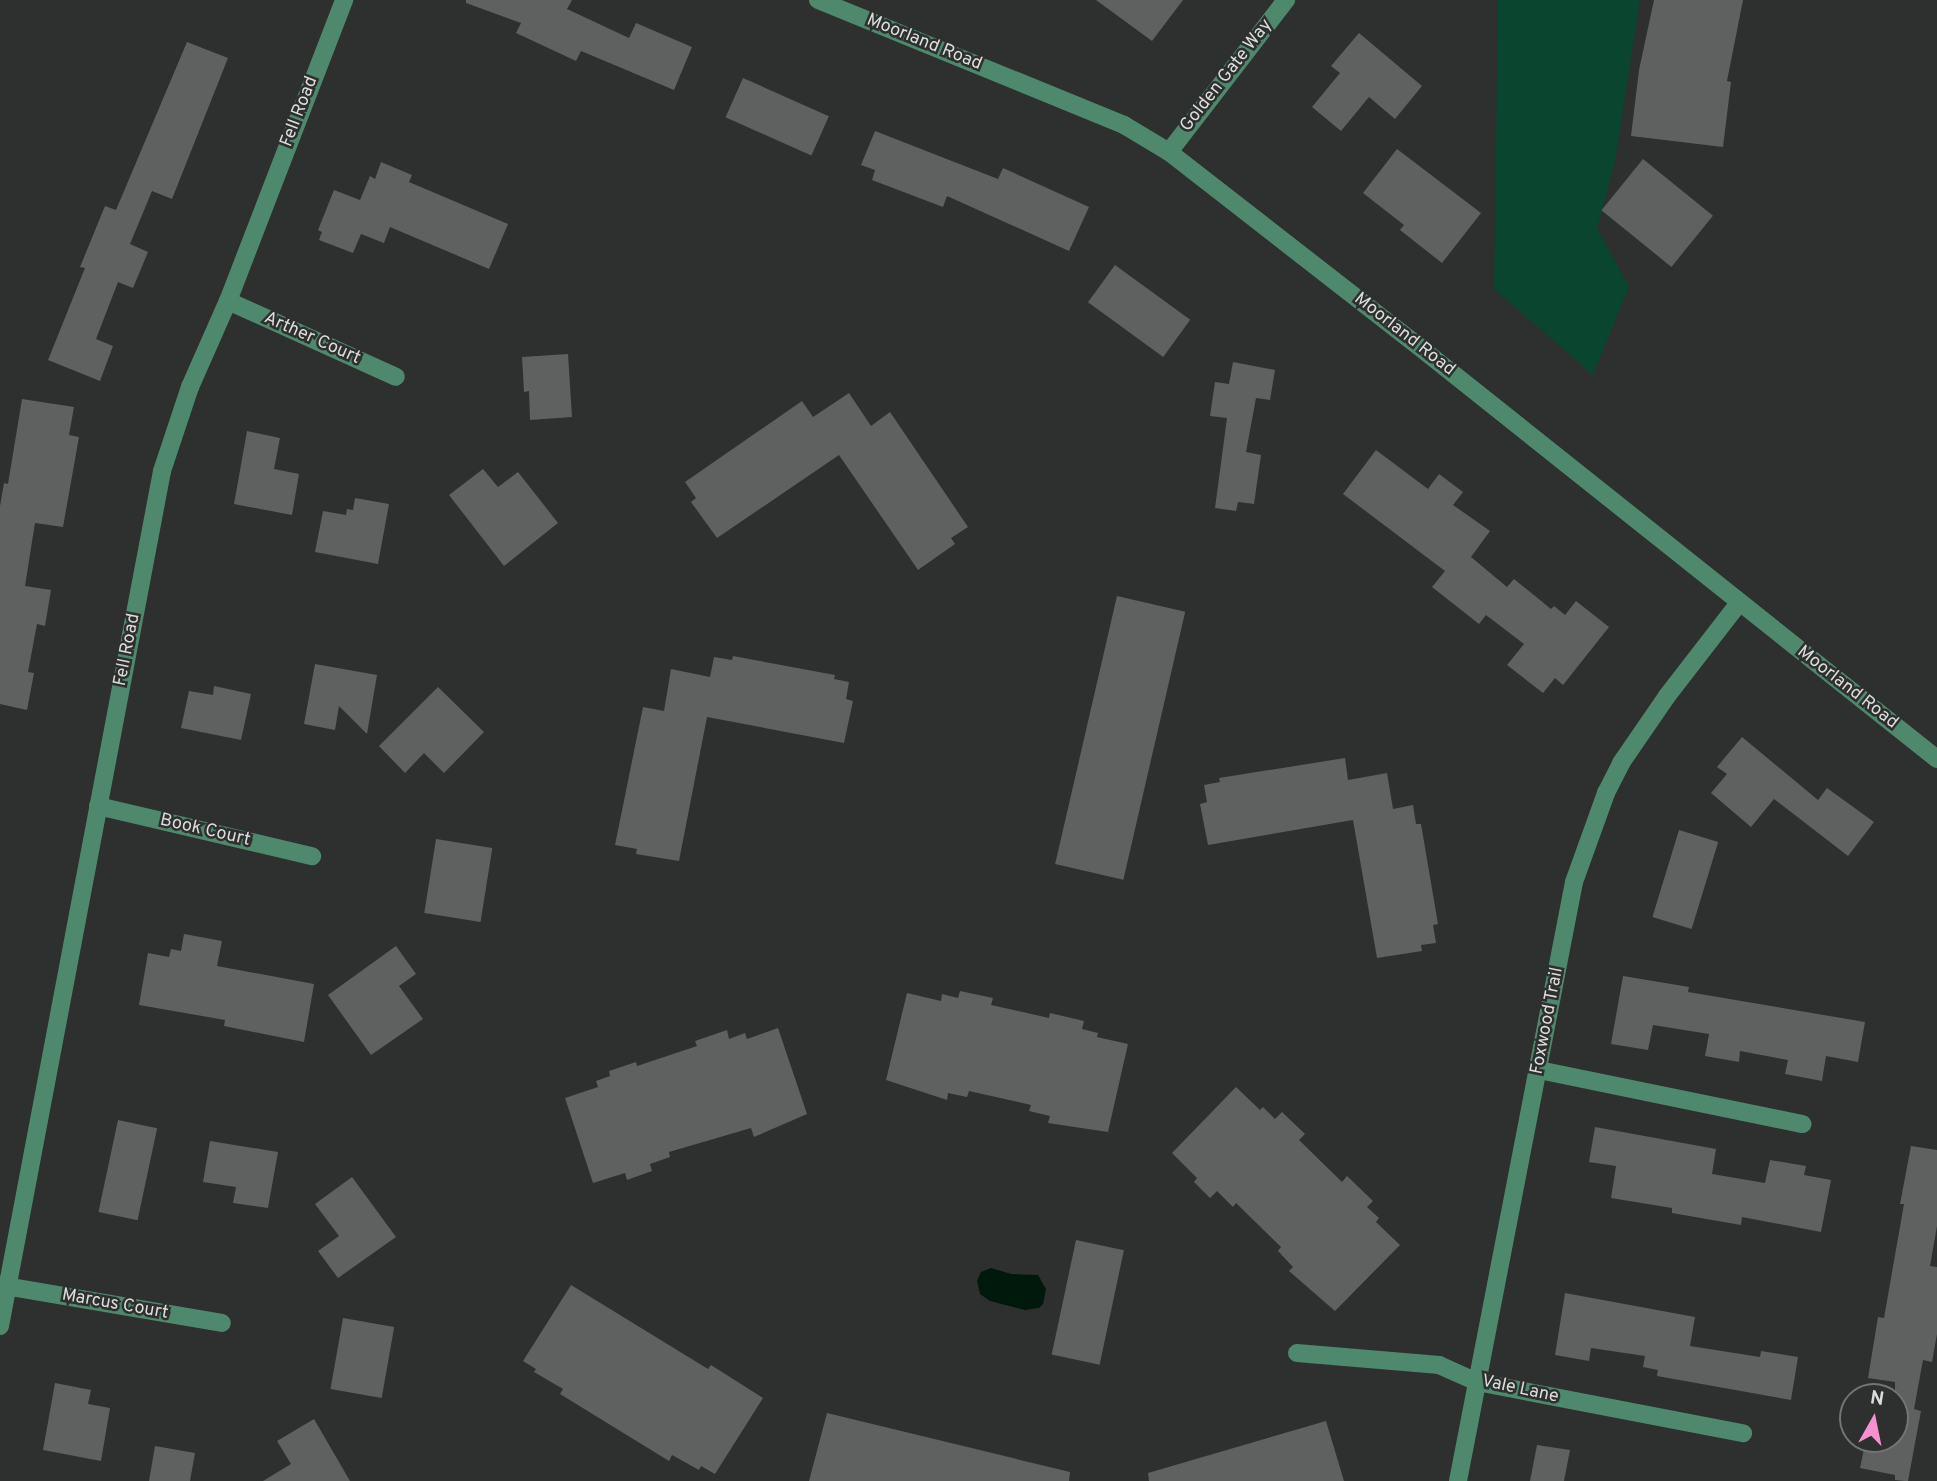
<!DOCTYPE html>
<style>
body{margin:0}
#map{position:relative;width:1937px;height:1481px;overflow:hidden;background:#2d302e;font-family:Overpass,sans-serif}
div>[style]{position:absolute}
.green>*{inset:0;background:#0a452f}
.water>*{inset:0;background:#00190d}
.building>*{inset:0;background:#5e615f;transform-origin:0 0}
.minor>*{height:18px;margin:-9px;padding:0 9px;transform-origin:9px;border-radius:9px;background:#4e896d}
span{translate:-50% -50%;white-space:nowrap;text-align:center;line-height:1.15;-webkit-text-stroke:5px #2d302e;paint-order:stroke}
.street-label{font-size:18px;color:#dbdddc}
.north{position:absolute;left:1839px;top:1383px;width:70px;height:70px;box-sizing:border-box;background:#2d302e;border:2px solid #737574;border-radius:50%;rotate:9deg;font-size:19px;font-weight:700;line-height:28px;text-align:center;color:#dbdddc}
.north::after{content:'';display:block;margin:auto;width:24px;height:32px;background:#f690d0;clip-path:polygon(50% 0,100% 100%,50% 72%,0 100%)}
</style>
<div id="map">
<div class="green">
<div style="clip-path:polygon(1498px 0,1640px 0,1615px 161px,1597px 228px,1629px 287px,1593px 375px,1494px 289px)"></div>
</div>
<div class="water">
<div style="clip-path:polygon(991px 1268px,1011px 1274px,1038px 1275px,1046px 1289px,1043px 1304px,1039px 1308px,1025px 1310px,990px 1301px,980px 1294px,977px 1281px,981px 1272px)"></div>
</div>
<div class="building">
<div style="clip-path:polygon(466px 0,572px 0,567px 9px,629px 38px,636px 23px,692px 47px,674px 90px,581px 51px,576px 61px,516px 33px,521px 23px,466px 3px)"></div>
<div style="clip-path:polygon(1096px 0,1183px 0,1152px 41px)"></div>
<div style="clip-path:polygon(1654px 0,1743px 0,1727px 81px,1731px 82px,1723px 147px,1631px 136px,1639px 70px)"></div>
<div style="clip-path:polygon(1359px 33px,1422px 86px,1395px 119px,1369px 97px,1341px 131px,1312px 107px,1340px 73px,1331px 66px)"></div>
<div style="clip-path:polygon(187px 42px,228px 58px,172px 199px,152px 191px,130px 244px,148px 252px,133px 288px,118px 282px,96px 339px,113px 346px,100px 381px,48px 360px,85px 268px,80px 267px,105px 206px,116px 210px)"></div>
<div style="left:743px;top:78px;width:94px;height:43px;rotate:24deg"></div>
<div style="clip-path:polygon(875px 131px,998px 179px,1003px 168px,1089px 207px,1069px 251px,947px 196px,943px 207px,872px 180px,875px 170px,861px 165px)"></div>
<div style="clip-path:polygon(1397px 149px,1481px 213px,1442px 263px,1400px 230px,1404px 225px,1363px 193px)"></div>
<div style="left:1643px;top:159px;width:90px;height:66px;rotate:39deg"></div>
<div style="clip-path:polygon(381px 162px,412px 175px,409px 182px,508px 224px,489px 269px,390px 227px,384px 243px,361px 234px,353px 253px,319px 240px,322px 232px,318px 230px,334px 190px,360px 200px,370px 176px,375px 179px)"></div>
<div style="left:1115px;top:265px;width:93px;height:46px;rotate:36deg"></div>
<div style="clip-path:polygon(568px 354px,572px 417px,530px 420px,529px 391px,524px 392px,522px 357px)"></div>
<div style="clip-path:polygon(1233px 362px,1275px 370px,1270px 400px,1256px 398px,1246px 452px,1261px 455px,1254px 504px,1238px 502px,1236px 511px,1215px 508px,1227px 418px,1210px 416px,1215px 382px,1229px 384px)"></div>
<div style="clip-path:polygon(849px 393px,871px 426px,890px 412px,968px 527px,951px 538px,955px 544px,918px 570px,839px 455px,717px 538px,691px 502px,696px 498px,685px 482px,802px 401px,813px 417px)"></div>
<div style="clip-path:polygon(22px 399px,74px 407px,69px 435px,79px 437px,63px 527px,35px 523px,25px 586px,51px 590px,45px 626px,37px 624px,28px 672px,34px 673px,27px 710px,0 704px,0 506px,4px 483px,8px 484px)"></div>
<div style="clip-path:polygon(247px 431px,280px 438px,274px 469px,299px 474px,292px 515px,234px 504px)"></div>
<div style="clip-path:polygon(1376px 450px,1428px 489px,1439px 474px,1463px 492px,1453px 505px,1490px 531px,1471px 557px,1507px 587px,1514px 579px,1551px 609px,1554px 606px,1565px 615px,1576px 601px,1609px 627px,1563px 685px,1555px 678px,1543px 693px,1507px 665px,1524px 644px,1486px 615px,1479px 624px,1432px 587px,1445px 571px,1343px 494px)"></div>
<div style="clip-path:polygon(483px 469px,498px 487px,518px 472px,558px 523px,504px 566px,449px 495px)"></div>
<div style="clip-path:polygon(355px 498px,389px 504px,378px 564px,315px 552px,323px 511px,346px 515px,347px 509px,353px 510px)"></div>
<div style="left:1117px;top:596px;width:70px;height:275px;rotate:13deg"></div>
<div style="clip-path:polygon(733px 656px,835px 675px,834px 679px,849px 682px,846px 699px,853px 701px,844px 743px,707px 717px,679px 861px,636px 854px,637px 849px,615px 845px,643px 707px,664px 711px,671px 669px,710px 677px,714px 657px,732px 660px)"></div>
<div style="clip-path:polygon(315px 664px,377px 675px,367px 734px,339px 706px,335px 730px,304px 724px)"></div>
<div style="clip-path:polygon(214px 686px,251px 694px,241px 740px,181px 728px,189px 691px,213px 695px)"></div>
<div style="clip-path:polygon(438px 687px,484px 732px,444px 773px,424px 753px,405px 773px,379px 746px)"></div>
<div style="clip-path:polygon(1742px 737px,1818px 800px,1827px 788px,1874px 822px,1848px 856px,1774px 799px,1751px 827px,1711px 793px,1727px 774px,1717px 767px)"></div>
<div style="clip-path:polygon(1345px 758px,1348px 780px,1387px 773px,1393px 809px,1413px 805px,1416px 824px,1421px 824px,1438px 924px,1433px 925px,1436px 943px,1421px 945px,1422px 951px,1377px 958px,1353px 820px,1208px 845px,1200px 804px,1207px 802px,1204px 785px,1220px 782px,1219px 778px)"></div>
<div style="left:1679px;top:830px;width:41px;height:91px;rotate:17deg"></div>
<div style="left:436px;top:839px;width:57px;height:75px;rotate:9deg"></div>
<div style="clip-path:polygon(184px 934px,222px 941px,217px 966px,314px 984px,304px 1042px,224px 1026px,225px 1020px,139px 1005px,148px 953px,169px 957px,171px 949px,181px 951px)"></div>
<div style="clip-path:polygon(396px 946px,416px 974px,399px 986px,423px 1019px,371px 1055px,328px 995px)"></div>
<div style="clip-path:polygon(1623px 976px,1689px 987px,1688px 992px,1865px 1022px,1858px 1062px,1826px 1056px,1822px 1081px,1785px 1074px,1788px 1060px,1740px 1051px,1739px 1062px,1705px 1056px,1709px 1034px,1653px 1025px,1648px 1050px,1611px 1044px)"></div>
<div style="clip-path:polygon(960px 991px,993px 998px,991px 1005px,1049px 1018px,1050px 1013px,1084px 1021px,1082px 1029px,1098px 1033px,1097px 1037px,1128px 1044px,1108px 1132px,1048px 1123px,1050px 1116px,1029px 1111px,1031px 1105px,969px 1091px,967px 1097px,948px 1093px,947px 1100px,886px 1080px,907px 993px,941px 1001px,942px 994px,958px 998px)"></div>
<div style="clip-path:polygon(778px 1028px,807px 1114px,754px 1137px,751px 1128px,669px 1152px,670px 1157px,650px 1164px,652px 1171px,627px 1180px,625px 1173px,593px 1183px,565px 1098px,598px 1087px,596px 1081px,610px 1076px,609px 1071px,636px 1062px,637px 1066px,697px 1046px,695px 1041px,727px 1030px,729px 1039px,745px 1033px,747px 1039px)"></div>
<div style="clip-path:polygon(1236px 1087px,1260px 1110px,1263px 1107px,1275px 1119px,1282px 1112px,1305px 1134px,1299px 1140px,1342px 1182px,1347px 1176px,1373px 1201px,1367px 1207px,1379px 1218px,1376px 1222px,1400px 1245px,1335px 1311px,1289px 1271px,1293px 1267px,1278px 1251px,1281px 1247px,1236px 1203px,1233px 1207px,1217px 1191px,1210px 1198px,1194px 1182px,1197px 1178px,1172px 1153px)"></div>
<div style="left:118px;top:1120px;width:40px;height:94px;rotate:12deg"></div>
<div style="clip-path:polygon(1595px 1127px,1716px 1149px,1712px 1174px,1765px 1183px,1770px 1160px,1806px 1166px,1804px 1175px,1831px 1180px,1821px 1232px,1742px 1217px,1741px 1225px,1672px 1213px,1672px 1208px,1611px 1198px,1616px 1166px,1589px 1162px)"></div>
<div style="clip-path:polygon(210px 1141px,278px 1152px,268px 1208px,233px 1203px,236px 1187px,203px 1182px)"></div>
<div style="clip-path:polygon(1911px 1146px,1937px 1150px,1937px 1226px,1930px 1266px,1937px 1267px,1937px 1334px,1932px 1362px,1923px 1360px,1914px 1409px,1921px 1411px,1908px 1481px,1905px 1481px,1895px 1480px,1895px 1475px,1860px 1468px,1866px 1439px,1895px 1439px,1895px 1382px,1868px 1378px,1878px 1317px,1884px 1318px,1904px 1204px,1900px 1204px)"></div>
<div style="clip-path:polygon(352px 1177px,396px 1237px,338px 1278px,318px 1251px,339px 1236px,315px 1204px)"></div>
<div style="left:1076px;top:1240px;width:49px;height:117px;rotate:12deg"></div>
<div style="clip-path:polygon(571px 1285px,708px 1369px,711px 1365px,763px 1398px,715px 1474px,701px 1466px,699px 1470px,672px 1455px,669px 1461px,560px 1394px,563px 1389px,534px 1372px,536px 1369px,523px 1361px)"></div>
<div style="clip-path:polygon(1565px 1293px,1695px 1317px,1690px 1346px,1760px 1357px,1761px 1351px,1798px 1357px,1791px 1400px,1657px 1376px,1658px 1370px,1643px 1367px,1645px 1356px,1591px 1348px,1589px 1361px,1555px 1355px)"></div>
<div style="left:343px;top:1318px;width:52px;height:72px;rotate:10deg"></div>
<div style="clip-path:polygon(55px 1383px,91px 1390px,88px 1404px,110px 1408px,101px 1461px,43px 1450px)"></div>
<div style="clip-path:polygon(827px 1413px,1070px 1472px,1069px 1481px,809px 1481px)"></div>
<div style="clip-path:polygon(314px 1419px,350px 1481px,263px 1481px,291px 1464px,277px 1441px)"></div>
<div style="clip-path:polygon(1326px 1421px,1344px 1481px,1149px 1481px,1148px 1473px)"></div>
<div style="clip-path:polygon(1537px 1445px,1570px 1450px,1564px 1481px,1530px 1481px)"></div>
<div style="clip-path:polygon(155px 1446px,195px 1453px,190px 1481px,149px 1481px)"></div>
</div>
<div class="minor">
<div style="left:818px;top:0;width:331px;rotate:22.2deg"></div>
<div style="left:1124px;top:125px;width:52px;rotate:31deg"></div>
<div style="left:1169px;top:152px;width:327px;rotate:37.9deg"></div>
<div style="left:1427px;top:353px;width:652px;rotate:38.52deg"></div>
<div style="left:1169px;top:152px;width:192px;rotate:-52.4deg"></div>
<div style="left:228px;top:301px;width:184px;rotate:24.3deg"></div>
<div style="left:98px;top:806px;width:220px;rotate:13.2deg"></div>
<div style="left:1539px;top:1070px;width:269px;rotate:11.6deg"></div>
<div style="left:0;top:1285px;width:225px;rotate:9.7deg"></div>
<div style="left:0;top:1326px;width:870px;rotate:-79.27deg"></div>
<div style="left:162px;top:471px;width:89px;rotate:-71.6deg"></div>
<div style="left:190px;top:387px;width:94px;rotate:-66.2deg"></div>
<div style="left:228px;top:301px;width:323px;rotate:-68.9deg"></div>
<div style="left:1297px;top:1353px;width:143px;rotate:4.8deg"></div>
<div style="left:1439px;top:1365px;width:42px;rotate:24.1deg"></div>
<div style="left:1477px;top:1382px;width:271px;rotate:10.9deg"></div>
<div style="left:1458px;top:1481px;width:610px;rotate:-79.04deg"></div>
<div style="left:1574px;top:882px;width:95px;rotate:-70.2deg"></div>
<div style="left:1606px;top:793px;width:34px;rotate:-63deg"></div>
<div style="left:1621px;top:763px;width:81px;rotate:-55.5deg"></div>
<div style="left:1667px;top:696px;width:118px;rotate:-52.3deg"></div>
</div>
<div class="street-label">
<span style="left:924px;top:43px;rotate:22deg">Moorland Road</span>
<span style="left:1227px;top:76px;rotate:-52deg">Golden Gate Way</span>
<span style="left:300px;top:112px;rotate:-69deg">Fell Road</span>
<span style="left:1404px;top:335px;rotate:38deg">Moorland Road</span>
<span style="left:312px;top:339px;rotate:24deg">Arther Court</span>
<span style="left:128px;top:650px;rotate:-79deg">Fell Road</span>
<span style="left:1847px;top:688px;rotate:38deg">Moorland Road</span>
<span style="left:205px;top:831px;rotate:13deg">Book Court</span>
<span style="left:1548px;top:1021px;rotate:-79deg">Foxwood Trail</span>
<span style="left:115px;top:1305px;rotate:10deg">Marcus Court</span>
<span style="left:1520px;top:1390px;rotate:12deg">Vale Lane</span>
</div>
<div class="north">N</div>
</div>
